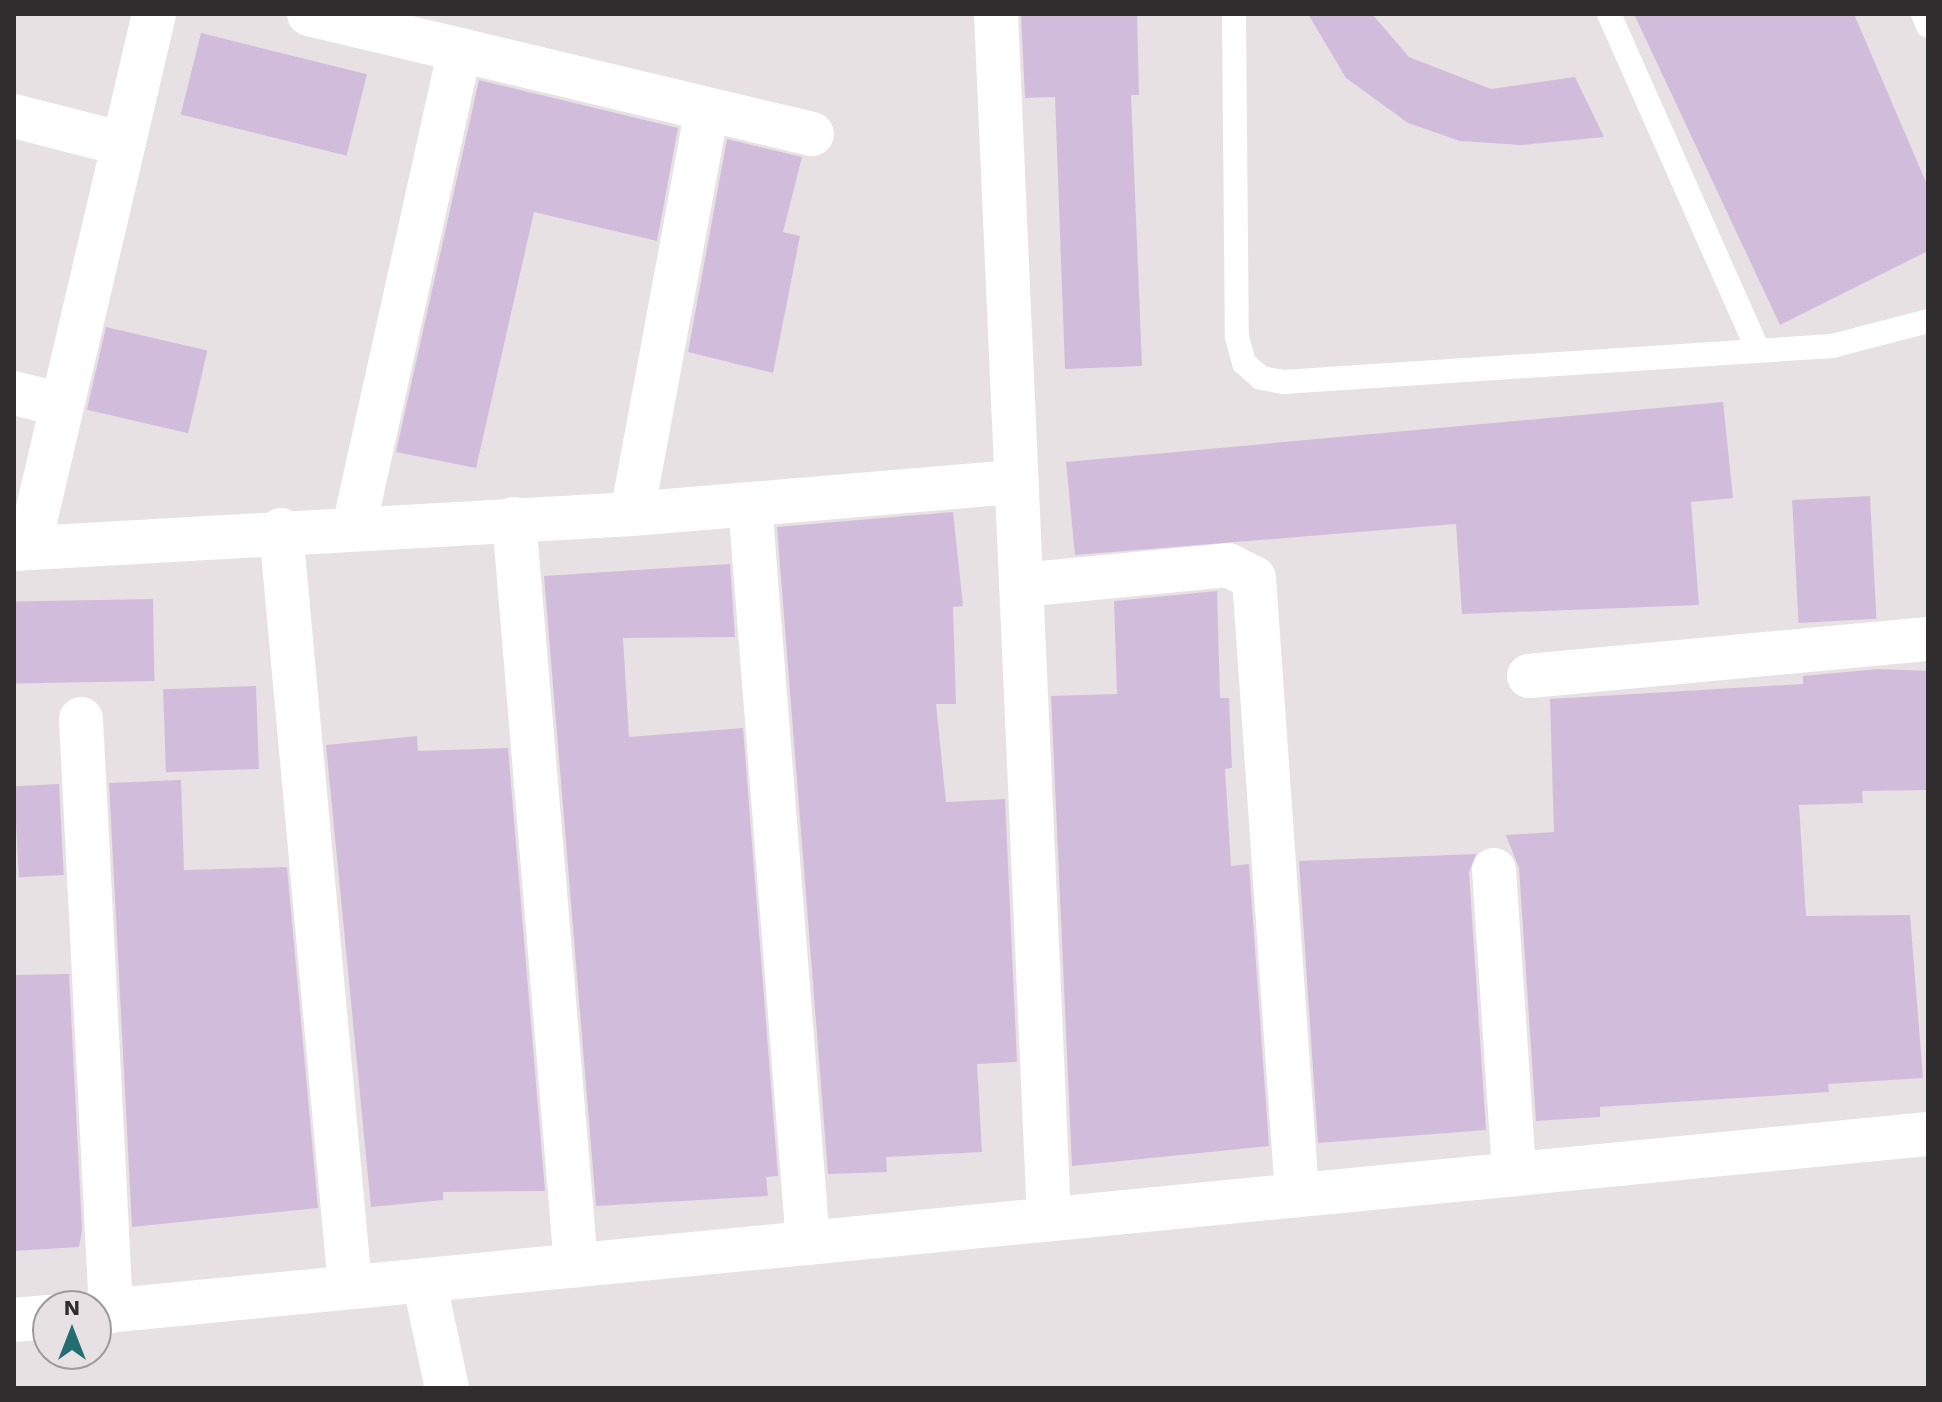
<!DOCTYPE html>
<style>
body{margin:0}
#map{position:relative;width:1942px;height:1402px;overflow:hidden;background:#e7e1e4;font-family:"Work Sans",sans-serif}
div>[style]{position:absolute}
.building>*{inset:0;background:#d2bcdc;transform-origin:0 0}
.service>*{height:24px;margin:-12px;padding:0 12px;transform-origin:12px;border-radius:12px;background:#fff}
.minor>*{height:44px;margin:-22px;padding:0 22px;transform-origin:22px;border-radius:22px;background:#fff}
span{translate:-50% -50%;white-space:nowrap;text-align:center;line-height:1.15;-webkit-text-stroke:6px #e7e1e4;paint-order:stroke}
.frame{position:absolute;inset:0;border:16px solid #2f2d2e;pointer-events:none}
.north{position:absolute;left:32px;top:1290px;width:80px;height:80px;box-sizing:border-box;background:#e7e1e4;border:2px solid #9d999b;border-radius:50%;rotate:0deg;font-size:22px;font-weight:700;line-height:32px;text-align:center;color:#2f2d2e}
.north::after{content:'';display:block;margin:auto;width:28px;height:36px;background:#236e72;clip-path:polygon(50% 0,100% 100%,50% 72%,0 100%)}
</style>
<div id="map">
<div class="building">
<div style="clip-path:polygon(1021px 14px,1137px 14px,1139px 95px,1131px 95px,1142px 366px,1065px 369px,1055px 97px,1025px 98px)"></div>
<div style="clip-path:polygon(1308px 14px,1372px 14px,1409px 57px,1491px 89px,1575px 77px,1604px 137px,1521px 145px,1460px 141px,1408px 123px,1346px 78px)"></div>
<div style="clip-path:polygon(1634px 14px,1854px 14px,1928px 187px,1928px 251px,1780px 325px)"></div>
<div style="left:201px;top:33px;width:171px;height:84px;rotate:14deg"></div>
<div style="clip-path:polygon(479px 80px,678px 128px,657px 241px,534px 212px,476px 468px,396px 452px)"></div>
<div style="clip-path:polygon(727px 139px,802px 157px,783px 232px,800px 236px,773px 373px,688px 352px)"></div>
<div style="left:106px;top:327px;width:104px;height:85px;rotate:13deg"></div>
<div style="clip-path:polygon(1723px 402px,1733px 498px,1691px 502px,1699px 605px,1462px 614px,1456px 524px,1075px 555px,1066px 462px)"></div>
<div style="left:1870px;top:496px;width:123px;height:78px;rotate:87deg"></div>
<div style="clip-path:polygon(953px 512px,963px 606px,953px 607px,956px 704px,936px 704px,946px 802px,1005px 799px,1017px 1062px,977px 1064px,982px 1152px,886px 1157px,887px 1172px,828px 1174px,777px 527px)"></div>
<div style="clip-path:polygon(730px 564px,735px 637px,623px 638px,629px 737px,743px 728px,778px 1176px,766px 1177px,768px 1196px,596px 1206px,544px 576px)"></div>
<div style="clip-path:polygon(1217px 591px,1220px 698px,1229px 698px,1232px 768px,1225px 769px,1231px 866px,1249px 864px,1269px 1146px,1072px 1166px,1051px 696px,1117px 694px,1114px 601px)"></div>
<div style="left:153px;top:599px;width:82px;height:139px;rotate:89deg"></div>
<div style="clip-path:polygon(1879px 669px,1928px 671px,1928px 790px,1862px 791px,1863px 803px,1799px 805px,1806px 916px,1910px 915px,1923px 1078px,1828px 1084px,1829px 1092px,1600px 1107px,1600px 1117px,1536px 1121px,1519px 868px,1506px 835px,1554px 832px,1550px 699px,1803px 684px,1803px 676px)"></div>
<div style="left:256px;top:686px;width:83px;height:93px;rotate:88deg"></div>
<div style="clip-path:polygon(417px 736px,418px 751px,508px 748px,545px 1191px,443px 1192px,443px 1200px,371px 1207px,326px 745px)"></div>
<div style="clip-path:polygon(181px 780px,184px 870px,287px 867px,318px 1208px,132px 1227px,109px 783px)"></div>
<div style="left:59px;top:784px;width:91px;height:45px;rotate:87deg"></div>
<div style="clip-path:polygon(1476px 854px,1469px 872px,1486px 1130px,1318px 1143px,1299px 861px)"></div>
<div style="clip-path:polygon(69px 974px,82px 1230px,79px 1247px,14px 1251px,14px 975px)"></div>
</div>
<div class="service">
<div style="left:1234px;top:14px;width:323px;rotate:89.5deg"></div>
<div style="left:1237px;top:337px;width:27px;rotate:75deg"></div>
<div style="left:1244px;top:363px;width:23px;rotate:41deg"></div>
<div style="left:1261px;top:378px;width:22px;rotate:10deg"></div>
<div style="left:1283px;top:382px;width:550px;rotate:-3.75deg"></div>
<div style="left:1832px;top:346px;width:99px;rotate:-14.6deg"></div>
<div style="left:1609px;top:14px;width:368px;rotate:66.1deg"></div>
<div style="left:1923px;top:14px;width:13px;rotate:67deg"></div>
</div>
<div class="minor">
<div style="left:309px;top:14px;width:517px;rotate:13.42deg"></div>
<div style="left:996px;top:14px;width:1206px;rotate:87.48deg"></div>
<div style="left:14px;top:116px;width:113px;rotate:14.4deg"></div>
<div style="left:14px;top:393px;width:49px;rotate:14deg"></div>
<div style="left:750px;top:504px;width:741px;rotate:85.51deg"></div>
<div style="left:632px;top:514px;width:411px;rotate:-79.5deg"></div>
<div style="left:514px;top:519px;width:749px;rotate:85.25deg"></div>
<div style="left:354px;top:527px;width:489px;rotate:-77.5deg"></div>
<div style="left:281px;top:530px;width:760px;rotate:84.79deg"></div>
<div style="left:29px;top:547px;width:547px;rotate:-76.8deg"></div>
<div style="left:14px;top:549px;width:619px;rotate:-3.24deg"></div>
<div style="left:632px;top:514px;width:386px;rotate:-4.8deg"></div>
<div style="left:1021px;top:585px;width:208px;rotate:-5.5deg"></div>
<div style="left:1228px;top:565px;width:29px;rotate:27deg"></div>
<div style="left:1254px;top:578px;width:618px;rotate:86.01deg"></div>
<div style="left:1529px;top:676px;width:401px;rotate:-5.3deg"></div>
<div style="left:81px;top:719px;width:593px;rotate:87.1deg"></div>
<div style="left:1494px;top:870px;width:305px;rotate:86.2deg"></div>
<div style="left:424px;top:1280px;width:110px;rotate:78deg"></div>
<div style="left:96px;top:1312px;width:1841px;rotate:-5.55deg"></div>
<div style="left:14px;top:1320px;width:34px;rotate:-5deg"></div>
</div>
<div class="frame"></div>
<div class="north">N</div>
</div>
